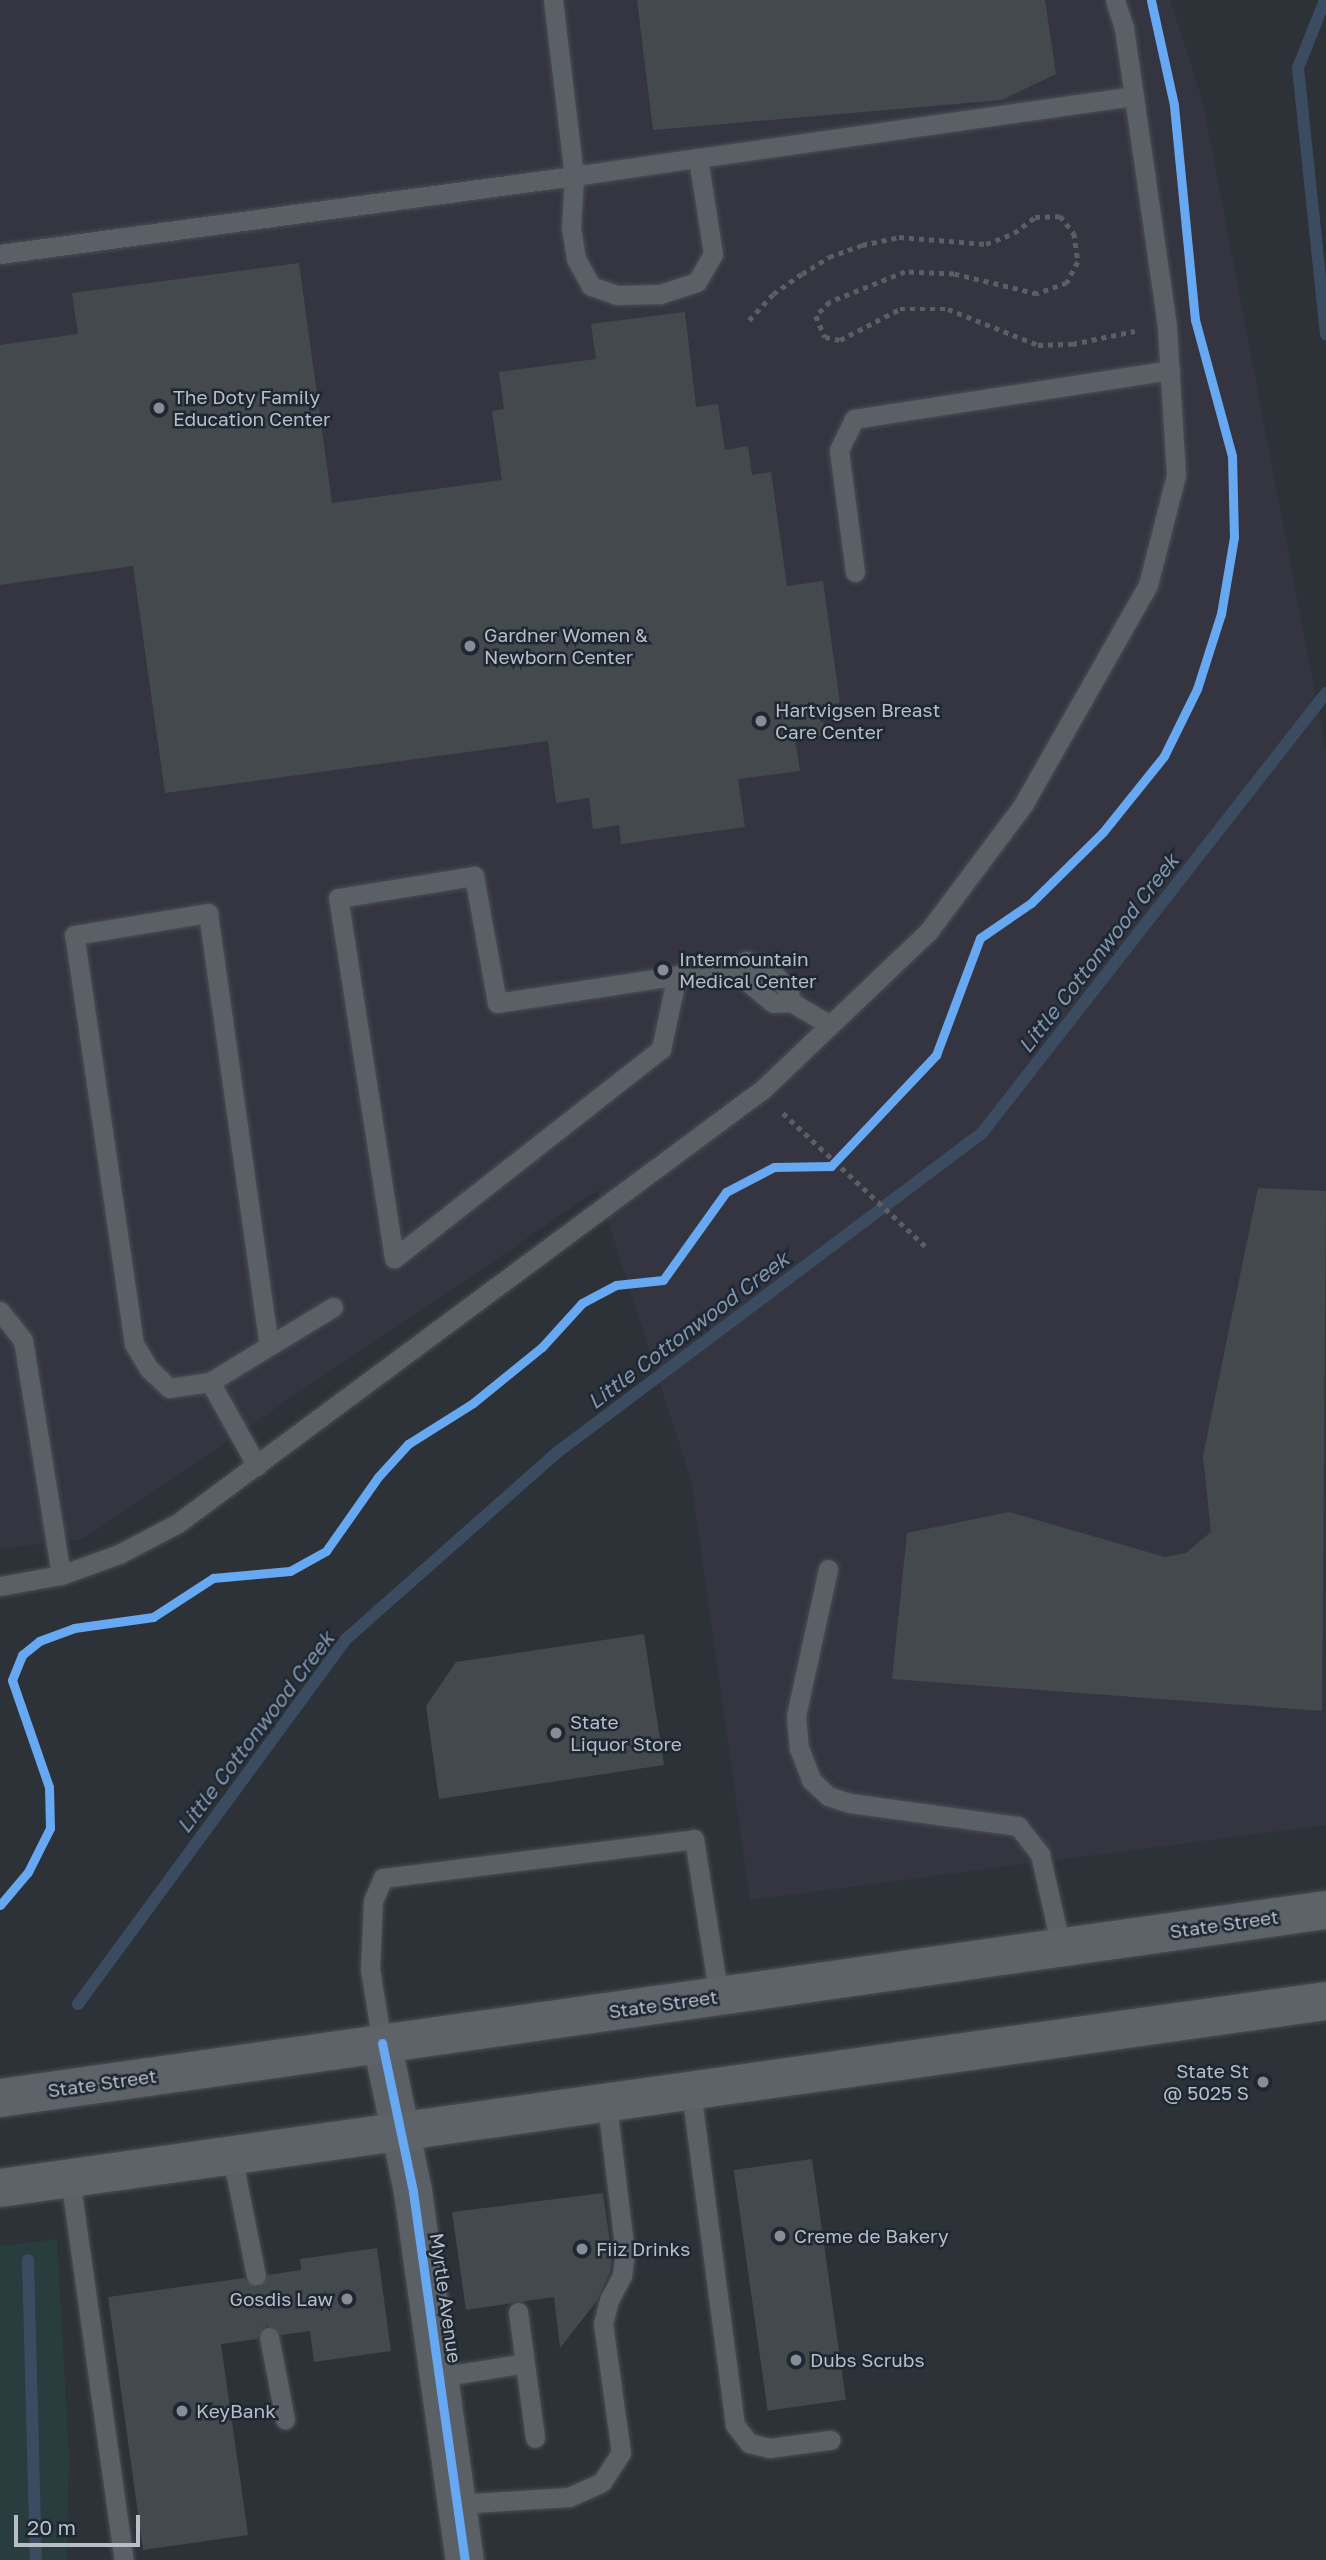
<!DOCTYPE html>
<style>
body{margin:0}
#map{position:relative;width:1326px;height:2560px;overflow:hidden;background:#2c3238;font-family:"Golos Text",sans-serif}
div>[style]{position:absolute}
.medical>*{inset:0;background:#353541}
.green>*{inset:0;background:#293c3e}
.stream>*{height:12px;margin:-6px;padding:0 6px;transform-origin:6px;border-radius:6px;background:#3b4c60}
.building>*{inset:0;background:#44494e;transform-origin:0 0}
.path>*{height:4.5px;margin-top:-2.25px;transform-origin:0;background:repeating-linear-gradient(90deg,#595f63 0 5px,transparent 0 10px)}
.roads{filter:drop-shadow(0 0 2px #4a4e53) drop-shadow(0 0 2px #4a4e53)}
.lane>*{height:19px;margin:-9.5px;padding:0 9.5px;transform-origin:9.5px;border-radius:9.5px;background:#5b6066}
.street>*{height:38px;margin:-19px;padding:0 19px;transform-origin:19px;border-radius:19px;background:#5b6066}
.primary>*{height:38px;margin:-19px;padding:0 19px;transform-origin:19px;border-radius:19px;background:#5d6368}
.cycleway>*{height:9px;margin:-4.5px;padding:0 4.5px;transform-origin:4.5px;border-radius:4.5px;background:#66a8f1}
.dots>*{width:19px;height:19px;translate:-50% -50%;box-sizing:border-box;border:4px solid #1f2832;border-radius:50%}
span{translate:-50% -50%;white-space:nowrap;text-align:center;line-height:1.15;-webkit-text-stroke:5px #1f2832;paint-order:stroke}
.poi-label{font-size:19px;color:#b6bec8}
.left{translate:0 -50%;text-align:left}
.right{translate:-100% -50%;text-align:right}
.street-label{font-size:19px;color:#b6bec8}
.water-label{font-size:21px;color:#8095ad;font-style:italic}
.scale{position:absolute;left:14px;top:2515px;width:126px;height:32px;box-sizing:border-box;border:4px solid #b6bec8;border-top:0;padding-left:9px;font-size:21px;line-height:24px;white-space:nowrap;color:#b6bec8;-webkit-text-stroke:5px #1f2832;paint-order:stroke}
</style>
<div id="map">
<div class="medical">
<div style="clip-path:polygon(0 0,1170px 0,1203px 102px,1326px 751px,1326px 1825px,750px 1900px,691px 1480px,598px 1190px,83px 1539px,0 1549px)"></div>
</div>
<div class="green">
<div style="clip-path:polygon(57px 2239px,69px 2455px,67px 2560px,0 2560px,0 2246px)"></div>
</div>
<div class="stream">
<div style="left:1325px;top:0;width:73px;rotate:111.7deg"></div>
<div style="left:1298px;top:68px;width:268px;rotate:84deg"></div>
<div style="left:78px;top:2004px;width:451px;rotate:-53.7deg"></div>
<div style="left:345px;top:1640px;width:286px;rotate:-41.5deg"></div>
<div style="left:559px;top:1451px;width:529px;rotate:-36.93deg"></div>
<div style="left:982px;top:1133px;width:559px;rotate:-51.98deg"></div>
<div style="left:28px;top:2260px;width:300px;rotate:88.5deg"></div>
</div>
<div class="building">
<div style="clip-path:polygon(637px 0,1045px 0,1056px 74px,1002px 100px,653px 130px)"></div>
<div style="clip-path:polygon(299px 263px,332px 503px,502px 480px,492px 411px,504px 409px,499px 372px,596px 359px,591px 324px,685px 312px,696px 407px,718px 404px,725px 450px,748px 446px,752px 475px,771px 472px,787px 586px,823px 581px,840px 703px,821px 706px,825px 735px,795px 739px,800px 771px,738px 779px,745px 827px,621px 844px,619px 825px,593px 829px,589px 798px,556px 803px,548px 741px,165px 793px,133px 566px,0 585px,0 345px,78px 334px,72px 293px)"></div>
<div style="clip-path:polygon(1258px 1188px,1326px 1191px,1322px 1711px,892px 1679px,907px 1533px,1009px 1512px,1165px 1557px,1186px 1553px,1211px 1532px,1203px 1456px)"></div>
<div style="clip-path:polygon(644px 1634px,664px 1765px,439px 1799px,426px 1706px,456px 1662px)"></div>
<div style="left:812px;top:2159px;width:243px;height:79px;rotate:82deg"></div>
<div style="clip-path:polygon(603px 2193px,612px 2256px,610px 2272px,596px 2302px,560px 2348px,554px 2297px,466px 2310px,452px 2212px)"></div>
<div style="clip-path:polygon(377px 2248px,391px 2351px,314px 2362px,310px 2331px,281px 2335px,267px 2325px,257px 2339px,221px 2344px,248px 2535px,143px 2550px,108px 2297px,244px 2278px,258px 2288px,268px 2275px,301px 2270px,300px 2259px)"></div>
</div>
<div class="path">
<div style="left:749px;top:320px;width:35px;rotate:-47deg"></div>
<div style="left:773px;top:294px;width:35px;rotate:-35deg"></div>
<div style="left:802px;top:274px;width:32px;rotate:-32deg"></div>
<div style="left:829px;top:257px;width:35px;rotate:-20deg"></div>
<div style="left:862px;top:245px;width:38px;rotate:-12deg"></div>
<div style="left:899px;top:237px;width:87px;rotate:4.6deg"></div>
<div style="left:986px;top:244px;width:30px;rotate:-21deg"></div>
<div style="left:1014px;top:233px;width:26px;rotate:-37deg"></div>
<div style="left:1035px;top:217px;width:25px;rotate:-2deg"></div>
<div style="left:1060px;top:216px;width:22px;rotate:51deg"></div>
<div style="left:1074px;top:233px;width:29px;rotate:82deg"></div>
<div style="left:1078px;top:262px;width:24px;rotate:118deg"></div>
<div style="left:1067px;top:283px;width:32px;rotate:160deg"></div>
<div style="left:1037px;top:294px;width:85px;rotate:-166.5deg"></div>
<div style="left:954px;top:274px;width:49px;rotate:-177.7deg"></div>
<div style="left:905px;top:272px;width:81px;rotate:158.2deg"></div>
<div style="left:830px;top:302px;width:20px;rotate:135deg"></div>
<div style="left:816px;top:316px;width:23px;rotate:67deg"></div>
<div style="left:825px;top:337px;width:15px;rotate:11deg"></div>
<div style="left:840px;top:340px;width:68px;rotate:-27.3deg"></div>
<div style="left:900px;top:309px;width:48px"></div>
<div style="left:948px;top:309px;width:97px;rotate:21.8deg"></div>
<div style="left:1038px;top:345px;width:34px;rotate:-2deg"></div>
<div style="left:1072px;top:344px;width:64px;rotate:-11.7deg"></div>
<div style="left:783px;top:1113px;width:195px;rotate:43.1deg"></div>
</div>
<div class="roads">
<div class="lane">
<div style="left:698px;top:158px;width:97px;rotate:81.1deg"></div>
<div style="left:713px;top:254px;width:32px;rotate:120deg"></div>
<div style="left:697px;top:282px;width:40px;rotate:162deg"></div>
<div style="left:659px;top:294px;width:42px;rotate:178.6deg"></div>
<div style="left:617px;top:295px;width:28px;rotate:-161deg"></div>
<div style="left:591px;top:286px;width:31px;rotate:-119deg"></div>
<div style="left:576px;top:259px;width:31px;rotate:-99deg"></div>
<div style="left:571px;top:228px;width:52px;rotate:-86.7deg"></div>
<div style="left:574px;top:176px;width:125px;rotate:-8.3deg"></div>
<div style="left:698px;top:158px;width:440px;rotate:-8.1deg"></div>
<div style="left:0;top:254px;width:579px;rotate:-7.74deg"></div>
<div style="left:574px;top:176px;width:177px;rotate:-96.8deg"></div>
<div style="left:855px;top:572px;width:123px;rotate:-97.5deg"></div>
<div style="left:839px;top:450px;width:34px;rotate:-64deg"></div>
<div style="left:854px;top:419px;width:320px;rotate:-8.8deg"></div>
<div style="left:677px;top:975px;width:76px;rotate:102.2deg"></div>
<div style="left:661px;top:1049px;width:339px;rotate:141.9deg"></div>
<div style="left:394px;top:1258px;width:364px;rotate:-98.8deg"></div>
<div style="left:338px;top:898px;width:138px;rotate:-9.2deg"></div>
<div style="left:474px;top:876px;width:129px;rotate:79.7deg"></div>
<div style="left:497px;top:1003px;width:244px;rotate:-8.7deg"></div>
<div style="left:791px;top:1002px;width:13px;rotate:-103deg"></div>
<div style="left:788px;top:989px;width:25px;rotate:-133deg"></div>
<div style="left:771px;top:971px;width:27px;rotate:-158deg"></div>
<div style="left:746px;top:961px;width:9px;rotate:148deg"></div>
<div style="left:738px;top:966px;width:12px;rotate:70deg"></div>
<div style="left:742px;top:977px;width:40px;rotate:40deg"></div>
<div style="left:773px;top:1003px;width:18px;rotate:-3deg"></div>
<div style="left:791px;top:1002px;width:45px;rotate:30.5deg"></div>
<div style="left:0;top:1311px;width:37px;rotate:52deg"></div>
<div style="left:23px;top:1340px;width:238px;rotate:80.8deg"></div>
<div style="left:210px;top:1382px;width:41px;rotate:171.7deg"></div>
<div style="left:169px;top:1388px;width:28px;rotate:-136deg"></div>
<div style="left:149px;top:1369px;width:29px;rotate:-121deg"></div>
<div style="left:134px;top:1344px;width:413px;rotate:-98.3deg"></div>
<div style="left:74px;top:935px;width:136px;rotate:-9.3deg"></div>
<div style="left:208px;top:913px;width:437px;rotate:82deg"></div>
<div style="left:257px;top:1466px;width:96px;rotate:-119.2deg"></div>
<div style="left:210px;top:1382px;width:144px;rotate:-31.4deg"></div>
<div style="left:828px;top:1569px;width:150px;rotate:102.3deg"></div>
<div style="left:796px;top:1716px;width:32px;rotate:85deg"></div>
<div style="left:799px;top:1748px;width:34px;rotate:69deg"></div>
<div style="left:811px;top:1780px;width:23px;rotate:43deg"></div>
<div style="left:828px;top:1796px;width:23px;rotate:18deg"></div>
<div style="left:850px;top:1803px;width:170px;rotate:7.8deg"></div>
<div style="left:1018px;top:1826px;width:36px;rotate:52deg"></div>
<div style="left:1040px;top:1854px;width:95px;rotate:77.3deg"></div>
<div style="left:0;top:1586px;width:62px;rotate:-10.2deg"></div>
<div style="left:61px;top:1575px;width:62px;rotate:-19.9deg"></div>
<div style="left:119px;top:1554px;width:67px;rotate:-27.7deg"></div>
<div style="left:178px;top:1523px;width:728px;rotate:-36.57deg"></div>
<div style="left:763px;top:1089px;width:228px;rotate:-43.6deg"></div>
<div style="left:928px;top:932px;width:159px;rotate:-53.2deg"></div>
<div style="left:1023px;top:805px;width:253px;rotate:-60.4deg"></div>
<div style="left:1148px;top:585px;width:114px;rotate:-75.7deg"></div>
<div style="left:1176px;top:475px;width:149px;rotate:-93.5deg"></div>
<div style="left:1167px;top:326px;width:301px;rotate:-98.2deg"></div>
<div style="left:1124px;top:28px;width:29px;rotate:-108deg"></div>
<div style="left:382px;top:2043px;width:75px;rotate:-99.2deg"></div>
<div style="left:370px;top:1969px;width:68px;rotate:-87.5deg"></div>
<div style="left:373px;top:1901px;width:25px;rotate:-67deg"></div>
<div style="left:383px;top:1878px;width:313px;rotate:-7.1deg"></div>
<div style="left:694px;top:1839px;width:159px;rotate:81deg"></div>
<div style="left:691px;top:2091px;width:337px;rotate:82.5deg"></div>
<div style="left:735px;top:2425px;width:23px;rotate:52deg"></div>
<div style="left:749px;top:2443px;width:21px;rotate:14deg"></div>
<div style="left:769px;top:2448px;width:62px;rotate:-7.5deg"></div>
<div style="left:232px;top:2156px;width:122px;rotate:78.7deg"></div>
<div style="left:70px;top:2178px;width:386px;rotate:82deg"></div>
<div style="left:518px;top:2312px;width:127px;rotate:82.3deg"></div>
<div style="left:269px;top:2337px;width:84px;rotate:79deg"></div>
<div style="left:439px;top:2377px;width:87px;rotate:-9.2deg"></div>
<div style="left:457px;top:2504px;width:112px;rotate:-3.6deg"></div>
<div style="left:569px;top:2497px;width:36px;rotate:-24deg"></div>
<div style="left:602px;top:2482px;width:35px;rotate:-57deg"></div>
<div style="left:621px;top:2453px;width:130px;rotate:-97.9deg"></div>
<div style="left:603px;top:2324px;width:25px;rotate:-76deg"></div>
<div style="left:609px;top:2300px;width:27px;rotate:-62deg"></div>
<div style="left:622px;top:2276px;width:23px;rotate:-83deg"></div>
<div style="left:625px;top:2253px;width:150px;rotate:-96.9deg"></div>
</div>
<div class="street">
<div style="left:382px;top:2043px;width:152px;rotate:78.2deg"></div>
<div style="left:413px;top:2192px;width:372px;rotate:82deg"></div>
</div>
<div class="primary">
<div style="left:0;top:2098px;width:1339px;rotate:-8.07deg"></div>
<div style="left:0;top:2188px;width:1339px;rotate:-8.03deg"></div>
</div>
</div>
<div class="cycleway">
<div style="left:0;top:1905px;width:43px;rotate:-49.7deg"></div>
<div style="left:28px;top:1872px;width:49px;rotate:-63.4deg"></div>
<div style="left:50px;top:1828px;width:41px;rotate:-91.4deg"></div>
<div style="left:49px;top:1787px;width:113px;rotate:-109.1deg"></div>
<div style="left:12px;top:1680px;width:27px;rotate:-68deg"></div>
<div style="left:22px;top:1655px;width:22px;rotate:-39deg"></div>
<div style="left:39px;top:1641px;width:37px;rotate:-20deg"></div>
<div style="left:74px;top:1628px;width:80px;rotate:-7.9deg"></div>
<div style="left:153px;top:1617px;width:72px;rotate:-33deg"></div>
<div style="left:213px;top:1578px;width:77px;rotate:-5.2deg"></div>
<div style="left:290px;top:1571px;width:41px;rotate:-29.1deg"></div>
<div style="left:326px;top:1551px;width:90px;rotate:-54.9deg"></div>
<div style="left:378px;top:1477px;width:45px;rotate:-47.7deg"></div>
<div style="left:408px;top:1444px;width:77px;rotate:-32.2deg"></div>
<div style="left:473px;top:1403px;width:89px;rotate:-39.1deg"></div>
<div style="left:542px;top:1347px;width:59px;rotate:-47.7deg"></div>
<div style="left:582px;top:1303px;width:38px;rotate:-28deg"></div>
<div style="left:616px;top:1285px;width:47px;rotate:-6.1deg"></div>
<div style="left:663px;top:1280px;width:108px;rotate:-54.4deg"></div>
<div style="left:726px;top:1192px;width:54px;rotate:-27.5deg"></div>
<div style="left:774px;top:1167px;width:57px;rotate:-1deg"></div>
<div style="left:831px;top:1166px;width:153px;rotate:-46.6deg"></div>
<div style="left:936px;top:1055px;width:125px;rotate:-69.4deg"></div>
<div style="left:980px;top:938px;width:62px;rotate:-34.5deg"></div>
<div style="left:1031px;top:903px;width:101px;rotate:-44.6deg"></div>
<div style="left:1103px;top:832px;width:97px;rotate:-51.2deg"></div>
<div style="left:1164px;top:756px;width:75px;rotate:-63.8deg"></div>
<div style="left:1197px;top:689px;width:79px;rotate:-72.3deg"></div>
<div style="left:1221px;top:614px;width:78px;rotate:-80.4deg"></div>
<div style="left:1234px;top:537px;width:81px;rotate:-91.4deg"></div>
<div style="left:1232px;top:456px;width:141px;rotate:-105.2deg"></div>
<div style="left:1195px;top:320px;width:216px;rotate:-95.6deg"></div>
<div style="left:1174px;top:105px;width:107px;rotate:-102.4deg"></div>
<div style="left:382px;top:2043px;width:152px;rotate:78.2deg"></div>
<div style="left:413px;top:2192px;width:372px;rotate:82deg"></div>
</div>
<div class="dots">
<div style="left:159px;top:408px;background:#868d96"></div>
<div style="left:470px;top:646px;background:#868d96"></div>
<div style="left:761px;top:721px;background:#868d96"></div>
<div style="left:663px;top:970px;background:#868d96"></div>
<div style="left:556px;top:1733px;background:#868d96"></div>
<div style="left:1263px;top:2082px;background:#868d96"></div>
<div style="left:780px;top:2236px;background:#868d96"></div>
<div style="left:582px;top:2249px;background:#868d96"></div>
<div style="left:347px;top:2299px;background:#868d96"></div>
<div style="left:796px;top:2360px;background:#868d96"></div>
<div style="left:182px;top:2411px;background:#868d96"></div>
</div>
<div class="poi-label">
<span class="left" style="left:173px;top:408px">The Doty Family<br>Education Center</span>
<span class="left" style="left:484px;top:646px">Gardner Women &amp;<br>Newborn Center</span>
<span class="left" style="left:775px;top:721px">Hartvigsen Breast<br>Care Center</span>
<span class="left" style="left:679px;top:970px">Intermountain<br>Medical Center</span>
<span class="left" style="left:570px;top:1733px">State<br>Liquor Store</span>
<span class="right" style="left:1249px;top:2082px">State St<br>@ 5025 S</span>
<span class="left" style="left:794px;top:2236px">Creme de Bakery</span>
<span class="left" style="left:596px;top:2249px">Fiiz Drinks</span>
<span class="right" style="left:333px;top:2299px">Gosdis Law</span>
<span class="left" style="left:810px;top:2360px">Dubs Scrubs</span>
<span class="left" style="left:196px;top:2411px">KeyBank</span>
</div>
<div class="street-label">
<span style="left:1224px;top:1924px;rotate:-8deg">State Street</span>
<span style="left:663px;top:2004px;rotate:-8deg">State Street</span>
<span style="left:102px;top:2083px;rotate:-8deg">State Street</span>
<span style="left:446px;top:2298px;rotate:82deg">Myrtle Avenue</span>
</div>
<div class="water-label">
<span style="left:1098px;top:953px;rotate:-52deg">Little Cottonwood Creek</span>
<span style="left:688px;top:1330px;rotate:-37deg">Little Cottonwood Creek</span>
<span style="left:255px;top:1732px;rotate:-53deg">Little Cottonwood Creek</span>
</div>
<div class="scale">20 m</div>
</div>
